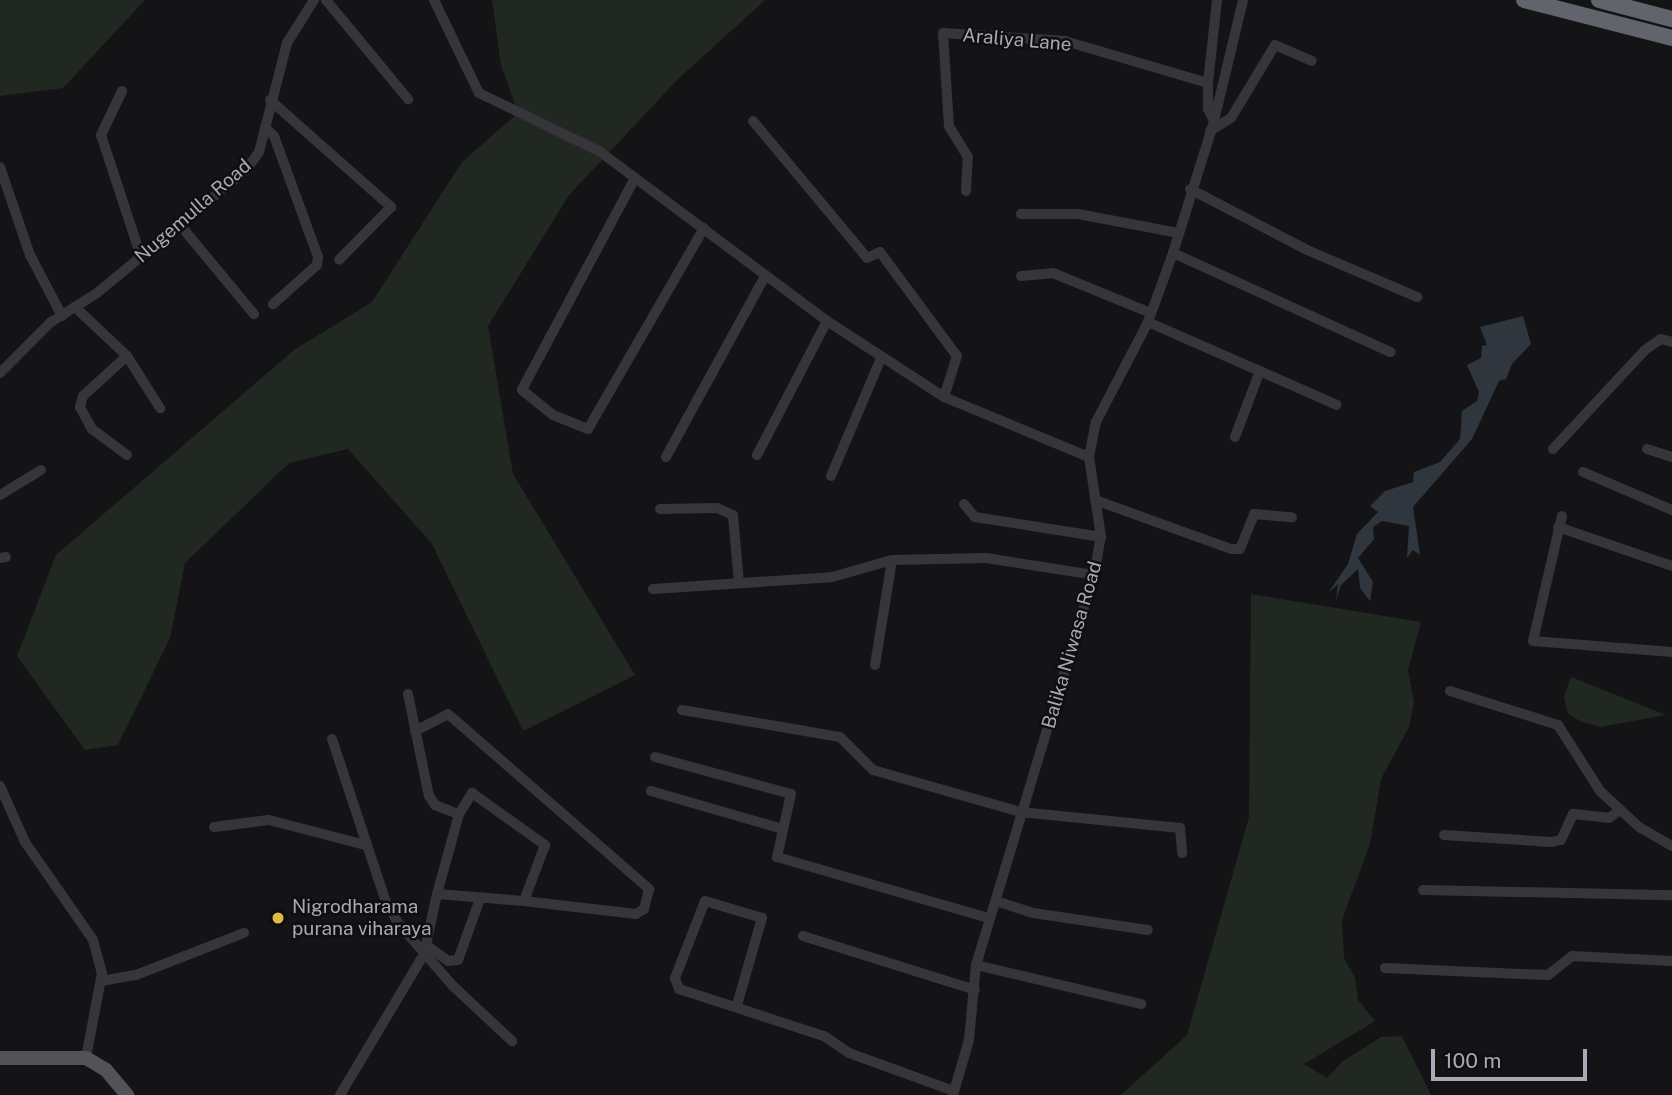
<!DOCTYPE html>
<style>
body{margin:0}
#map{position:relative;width:1672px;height:1095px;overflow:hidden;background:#141416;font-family:"Public Sans",sans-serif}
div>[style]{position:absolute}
.green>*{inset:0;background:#212822}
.water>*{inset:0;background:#2f363d}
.minor>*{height:10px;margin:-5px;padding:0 5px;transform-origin:5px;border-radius:5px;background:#36363a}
.major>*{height:14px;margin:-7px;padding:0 7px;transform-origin:7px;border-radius:7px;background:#525359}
.highway>*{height:16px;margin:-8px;padding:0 8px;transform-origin:8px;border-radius:8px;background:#62646b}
.dots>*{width:19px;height:19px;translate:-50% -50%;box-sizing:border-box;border:4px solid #0f0f11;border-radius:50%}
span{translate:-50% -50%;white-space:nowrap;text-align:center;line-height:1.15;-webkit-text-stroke:5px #0f0f11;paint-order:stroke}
.street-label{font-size:19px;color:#a7aab5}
.poi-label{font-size:19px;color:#a7aab5}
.left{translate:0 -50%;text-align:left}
.scale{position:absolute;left:1431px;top:1049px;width:156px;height:32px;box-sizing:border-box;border:4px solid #a7aab5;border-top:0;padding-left:9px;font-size:21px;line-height:24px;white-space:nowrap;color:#a7aab5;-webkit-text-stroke:5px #0f0f11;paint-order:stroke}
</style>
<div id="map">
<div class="green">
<div style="clip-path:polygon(0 0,145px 0,63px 88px,0 96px)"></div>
<div style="clip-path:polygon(492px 0,765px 0,678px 79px,569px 195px,488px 326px,513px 474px,635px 675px,523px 731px,432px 544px,348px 449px,289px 463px,185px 563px,170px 638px,118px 745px,85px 750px,17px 656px,56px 555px,294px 350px,372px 302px,462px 162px,518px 113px,501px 65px)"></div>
<div style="clip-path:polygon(1251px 594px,1421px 622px,1408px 670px,1414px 703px,1409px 727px,1381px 779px,1370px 844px,1342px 920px,1344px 958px,1355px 978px,1358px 1000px,1375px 1021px,1304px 1064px,1327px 1078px,1343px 1061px,1381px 1037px,1402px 1036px,1431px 1095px,1121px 1095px,1187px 1035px,1249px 817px)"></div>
<div style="clip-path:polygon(1571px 677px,1666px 715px,1601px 727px,1582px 722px,1568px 714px,1564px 697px)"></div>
</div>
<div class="water">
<div style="clip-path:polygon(1523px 316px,1531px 344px,1512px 364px,1506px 379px,1499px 381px,1472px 439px,1413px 507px,1420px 555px,1413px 550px,1407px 558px,1409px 526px,1382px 521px,1373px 527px,1374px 539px,1358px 558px,1373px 582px,1370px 601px,1360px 588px,1358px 569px,1341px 585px,1336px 600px,1338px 584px,1328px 593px,1348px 564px,1357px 534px,1378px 512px,1370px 506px,1385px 491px,1413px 482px,1414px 472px,1440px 462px,1460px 439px,1462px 411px,1477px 401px,1479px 392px,1467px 365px,1481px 358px,1482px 346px,1487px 345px,1480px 327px)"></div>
</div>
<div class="minor">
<div style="left:326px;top:0;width:129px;rotate:50.4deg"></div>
<div style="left:434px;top:0;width:103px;rotate:64.2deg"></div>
<div style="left:479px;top:93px;width:133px;rotate:25.8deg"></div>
<div style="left:599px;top:151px;width:284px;rotate:36.7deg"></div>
<div style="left:827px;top:321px;width:140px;rotate:33deg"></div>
<div style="left:944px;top:397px;width:157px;rotate:22.5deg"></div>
<div style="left:122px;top:91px;width:49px;rotate:115.5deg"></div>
<div style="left:101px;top:135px;width:128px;rotate:71.8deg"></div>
<div style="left:270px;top:100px;width:162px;rotate:41.5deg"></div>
<div style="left:391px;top:207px;width:74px;rotate:134.5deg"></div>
<div style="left:753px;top:121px;width:178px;rotate:50.2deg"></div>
<div style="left:867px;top:258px;width:14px;rotate:-25deg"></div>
<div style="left:880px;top:252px;width:129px;rotate:53.5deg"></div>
<div style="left:957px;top:356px;width:43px;rotate:107.6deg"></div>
<div style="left:1214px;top:121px;width:13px;rotate:-117deg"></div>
<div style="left:1208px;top:109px;width:26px;rotate:-90deg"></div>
<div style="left:1208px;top:83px;width:83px;rotate:-83.8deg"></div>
<div style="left:265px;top:127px;width:13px;rotate:45deg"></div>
<div style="left:274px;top:136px;width:129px;rotate:70deg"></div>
<div style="left:318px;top:257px;width:8px;rotate:97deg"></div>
<div style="left:317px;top:265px;width:59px;rotate:138.4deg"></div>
<div style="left:1210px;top:131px;width:25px;rotate:-32deg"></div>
<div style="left:1231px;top:118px;width:85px;rotate:-58.9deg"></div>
<div style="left:1275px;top:45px;width:40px;rotate:23.4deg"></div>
<div style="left:0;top:167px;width:93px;rotate:71.2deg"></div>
<div style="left:30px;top:255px;width:69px;rotate:62.3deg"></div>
<div style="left:635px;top:178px;width:240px;rotate:118.1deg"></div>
<div style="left:522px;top:390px;width:40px;rotate:39deg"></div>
<div style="left:553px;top:415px;width:38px;rotate:22deg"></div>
<div style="left:588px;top:429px;width:232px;rotate:-60deg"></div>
<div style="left:1190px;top:189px;width:132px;rotate:27.5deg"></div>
<div style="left:1307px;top:250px;width:120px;rotate:23.1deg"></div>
<div style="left:966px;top:191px;width:34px;rotate:-87deg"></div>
<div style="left:968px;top:157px;width:36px;rotate:-122deg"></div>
<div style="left:949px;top:126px;width:93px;rotate:-93.7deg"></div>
<div style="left:943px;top:33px;width:122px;rotate:3.8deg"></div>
<div style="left:1065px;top:41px;width:149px;rotate:16.4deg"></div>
<div style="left:1021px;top:214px;width:57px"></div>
<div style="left:1078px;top:214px;width:103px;rotate:10.7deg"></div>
<div style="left:180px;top:225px;width:116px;rotate:50.3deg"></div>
<div style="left:1173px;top:253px;width:239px;rotate:24.5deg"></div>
<div style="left:1021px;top:276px;width:32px;rotate:-5deg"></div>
<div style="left:1053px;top:273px;width:106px;rotate:22.2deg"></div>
<div style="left:75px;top:307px;width:71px;rotate:43.3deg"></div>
<div style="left:127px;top:356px;width:62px;rotate:57.6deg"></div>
<div style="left:1148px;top:322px;width:206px;rotate:23.7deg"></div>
<div style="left:0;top:373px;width:72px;rotate:-45deg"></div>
<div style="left:51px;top:322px;width:54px;rotate:-32.2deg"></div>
<div style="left:97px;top:293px;width:193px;rotate:-39.5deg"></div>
<div style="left:246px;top:170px;width:22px;rotate:-54deg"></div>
<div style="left:259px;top:152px;width:113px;rotate:-75.6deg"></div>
<div style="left:287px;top:43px;width:51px;rotate:-57.9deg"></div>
<div style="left:1235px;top:437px;width:71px;rotate:-69.3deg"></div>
<div style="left:1553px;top:449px;width:135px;rotate:-47.1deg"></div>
<div style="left:1645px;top:350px;width:19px;rotate:-35deg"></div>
<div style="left:1661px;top:339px;width:11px;rotate:15deg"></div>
<div style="left:1647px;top:449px;width:26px;rotate:18deg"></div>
<div style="left:127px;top:455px;width:44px;rotate:-143.4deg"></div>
<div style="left:92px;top:429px;width:25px;rotate:-119deg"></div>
<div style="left:80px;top:407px;width:11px;rotate:-75deg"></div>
<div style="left:83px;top:396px;width:59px;rotate:-42.3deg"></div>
<div style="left:757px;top:455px;width:151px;rotate:-62.4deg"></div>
<div style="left:666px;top:457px;width:206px;rotate:-61.3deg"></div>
<div style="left:1583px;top:472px;width:97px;rotate:23.1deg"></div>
<div style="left:831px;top:476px;width:128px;rotate:-67deg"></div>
<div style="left:0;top:495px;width:48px;rotate:-31.4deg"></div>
<div style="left:1095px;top:500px;width:145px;rotate:19.8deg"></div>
<div style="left:1231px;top:549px;width:9px"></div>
<div style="left:1240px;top:549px;width:38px;rotate:-68deg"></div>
<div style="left:1254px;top:514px;width:38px;rotate:5deg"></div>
<div style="left:964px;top:504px;width:17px;rotate:50deg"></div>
<div style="left:975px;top:517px;width:128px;rotate:9deg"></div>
<div style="left:660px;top:509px;width:57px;rotate:-1deg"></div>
<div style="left:717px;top:508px;width:17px;rotate:24deg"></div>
<div style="left:733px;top:515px;width:68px;rotate:85deg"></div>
<div style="left:1562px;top:516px;width:128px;rotate:103.1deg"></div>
<div style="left:1533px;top:641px;width:139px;rotate:4.5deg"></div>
<div style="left:1558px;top:527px;width:120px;rotate:18.9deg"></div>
<div style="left:0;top:558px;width:6px;rotate:-9deg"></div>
<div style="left:653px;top:589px;width:179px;rotate:-3.8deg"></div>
<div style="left:832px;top:577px;width:62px;rotate:-15.8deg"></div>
<div style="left:875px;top:665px;width:106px;rotate:-80.8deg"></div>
<div style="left:892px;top:560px;width:94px;rotate:-1.2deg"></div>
<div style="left:986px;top:558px;width:109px;rotate:8.9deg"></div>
<div style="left:1450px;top:691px;width:113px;rotate:17.5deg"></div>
<div style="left:1558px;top:725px;width:78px;rotate:57.5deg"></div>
<div style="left:1600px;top:791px;width:53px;rotate:42.7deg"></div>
<div style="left:1639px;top:827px;width:38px;rotate:30deg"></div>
<div style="left:408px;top:694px;width:104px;rotate:78.4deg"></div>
<div style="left:429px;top:796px;width:11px;rotate:56deg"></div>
<div style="left:435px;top:805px;width:26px;rotate:21deg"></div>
<div style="left:682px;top:710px;width:160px;rotate:9.7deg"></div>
<div style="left:840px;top:737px;width:47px;rotate:45deg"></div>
<div style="left:873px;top:770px;width:153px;rotate:15.9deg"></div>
<div style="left:1020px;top:812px;width:161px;rotate:5.7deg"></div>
<div style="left:1180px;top:828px;width:25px;rotate:85deg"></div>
<div style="left:415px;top:731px;width:37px;rotate:-27deg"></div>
<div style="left:448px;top:714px;width:267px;rotate:41deg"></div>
<div style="left:649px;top:889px;width:21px;rotate:104deg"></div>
<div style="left:644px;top:909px;width:9px;rotate:148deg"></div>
<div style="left:636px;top:914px;width:113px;rotate:-173.4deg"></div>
<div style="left:332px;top:739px;width:172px;rotate:71.7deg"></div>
<div style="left:386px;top:902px;width:24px;rotate:60deg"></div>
<div style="left:398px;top:923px;width:84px;rotate:48.9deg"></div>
<div style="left:453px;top:986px;width:81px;rotate:43deg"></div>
<div style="left:655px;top:757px;width:141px;rotate:15.2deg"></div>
<div style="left:791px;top:794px;width:65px;rotate:102.5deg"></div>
<div style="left:777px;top:857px;width:221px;rotate:16.1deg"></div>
<div style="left:0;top:786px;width:61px;rotate:65.9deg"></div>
<div style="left:25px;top:842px;width:119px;rotate:55.2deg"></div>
<div style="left:93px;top:940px;width:34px;rotate:75deg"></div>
<div style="left:102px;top:973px;width:86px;rotate:100.7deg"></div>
<div style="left:651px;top:791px;width:137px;rotate:16.1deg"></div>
<div style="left:214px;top:827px;width:55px;rotate:-7.3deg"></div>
<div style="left:269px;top:820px;width:100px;rotate:14.5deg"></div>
<div style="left:1444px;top:835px;width:108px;rotate:3.7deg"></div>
<div style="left:1552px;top:842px;width:9px;rotate:-13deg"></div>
<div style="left:1561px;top:840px;width:29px;rotate:-65deg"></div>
<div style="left:1573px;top:814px;width:36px;rotate:6deg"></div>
<div style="left:1609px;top:818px;width:14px;rotate:-36deg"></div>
<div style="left:1423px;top:890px;width:249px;rotate:1.2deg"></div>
<div style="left:996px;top:901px;width:39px;rotate:18deg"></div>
<div style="left:1033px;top:913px;width:116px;rotate:8.4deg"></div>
<div style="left:803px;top:936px;width:180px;rotate:17.4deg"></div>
<div style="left:426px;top:945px;width:27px;rotate:36deg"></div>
<div style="left:448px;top:961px;width:10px;rotate:-6deg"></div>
<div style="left:458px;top:960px;width:65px;rotate:-70.2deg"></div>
<div style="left:976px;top:965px;width:170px;rotate:13.3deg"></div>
<div style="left:1385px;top:968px;width:163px;rotate:2.5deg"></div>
<div style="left:1548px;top:975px;width:31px;rotate:-38deg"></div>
<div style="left:1572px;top:956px;width:100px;rotate:2.9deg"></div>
<div style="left:101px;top:981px;width:36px;rotate:-10deg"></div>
<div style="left:136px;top:975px;width:116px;rotate:-21.3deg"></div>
<div style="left:737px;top:1005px;width:91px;rotate:-74deg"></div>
<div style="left:762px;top:918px;width:59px;rotate:-163.4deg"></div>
<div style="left:705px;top:901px;width:83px;rotate:111.3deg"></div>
<div style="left:675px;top:978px;width:12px;rotate:70deg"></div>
<div style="left:679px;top:989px;width:152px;rotate:18deg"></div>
<div style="left:824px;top:1036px;width:30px;rotate:34deg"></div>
<div style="left:849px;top:1053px;width:112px;rotate:19.9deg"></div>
<div style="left:340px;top:1095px;width:164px;rotate:-59.2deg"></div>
<div style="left:424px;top:954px;width:61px;rotate:-77.8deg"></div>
<div style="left:437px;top:894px;width:83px;rotate:-74.6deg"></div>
<div style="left:459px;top:814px;width:25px;rotate:-58deg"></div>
<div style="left:472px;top:793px;width:90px;rotate:35.5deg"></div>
<div style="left:545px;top:845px;width:60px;rotate:110.6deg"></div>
<div style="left:524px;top:901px;width:87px;rotate:-175.4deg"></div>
<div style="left:953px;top:1095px;width:57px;rotate:-73.8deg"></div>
<div style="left:969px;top:1040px;width:75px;rotate:-84.7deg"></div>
<div style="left:976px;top:965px;width:407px;rotate:-73.2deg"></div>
<div style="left:1094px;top:575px;width:39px;rotate:-80deg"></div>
<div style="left:1101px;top:537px;width:81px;rotate:-98.5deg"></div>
<div style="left:1089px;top:457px;width:36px;rotate:-79deg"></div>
<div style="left:1096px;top:422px;width:113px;rotate:-62.5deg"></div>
<div style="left:1148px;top:322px;width:73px;rotate:-70.1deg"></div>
<div style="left:1173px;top:253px;width:138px;rotate:-72.7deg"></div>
<div style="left:1214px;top:121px;width:124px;rotate:-76.5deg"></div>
</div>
<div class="major">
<div style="left:0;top:1058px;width:86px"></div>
<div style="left:86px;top:1058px;width:23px;rotate:31deg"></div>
<div style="left:106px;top:1070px;width:33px;rotate:50deg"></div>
</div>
<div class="highway">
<div style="left:1524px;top:0;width:153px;rotate:14.4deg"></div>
<div style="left:1599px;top:0;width:75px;rotate:14.6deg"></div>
</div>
<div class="dots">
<div style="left:278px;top:918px;background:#e1ba41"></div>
</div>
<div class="street-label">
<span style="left:1017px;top:40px;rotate:5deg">Araliya Lane</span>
<span style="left:193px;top:211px;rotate:-41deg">Nugemulla Road</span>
<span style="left:1072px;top:645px;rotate:-74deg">Balika Niwasa Road</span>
</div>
<div class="poi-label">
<span class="left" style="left:292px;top:918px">Nigrodharama<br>purana viharaya</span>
</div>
<div class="scale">100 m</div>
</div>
